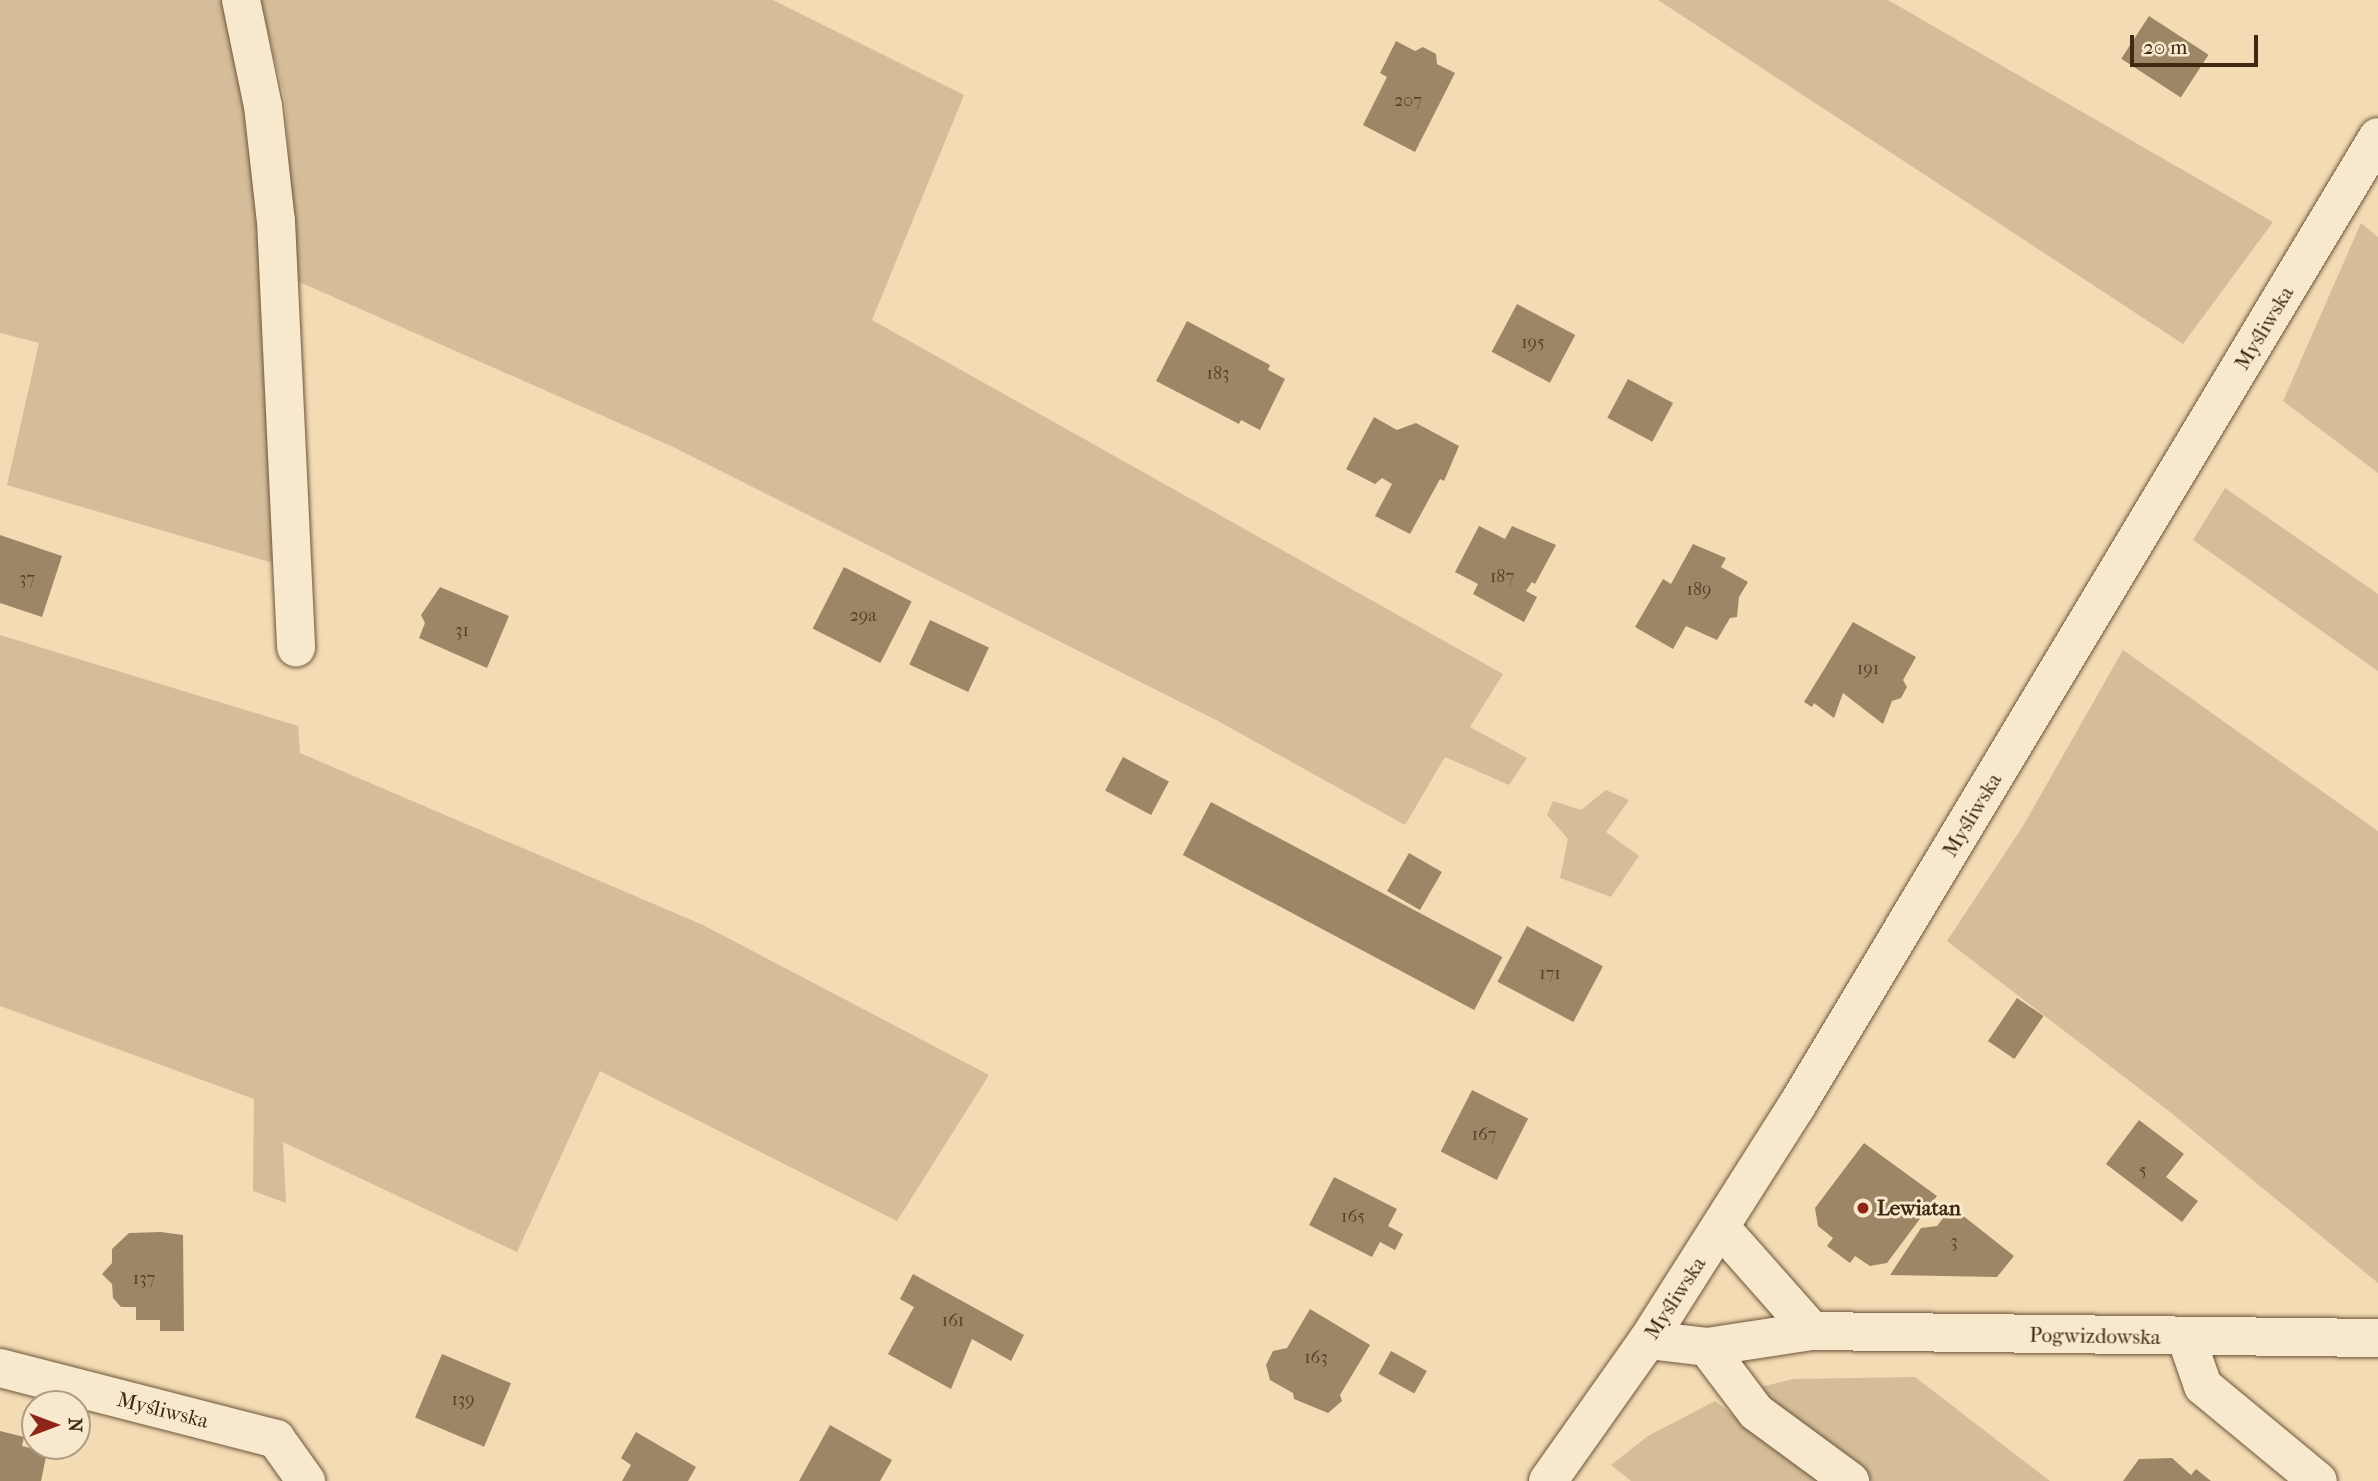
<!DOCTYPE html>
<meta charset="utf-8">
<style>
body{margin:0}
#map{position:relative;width:2378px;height:1481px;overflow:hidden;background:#f3dbb3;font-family:"IM FELL French Canon",serif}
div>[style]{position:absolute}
.green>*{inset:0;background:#d4bd98}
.building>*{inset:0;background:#9d8666;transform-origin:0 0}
.roads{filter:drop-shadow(0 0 2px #6c563a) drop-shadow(0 0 2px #6c563a)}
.minor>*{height:38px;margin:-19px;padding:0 19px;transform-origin:19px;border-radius:19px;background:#f7e8ce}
.dots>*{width:19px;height:19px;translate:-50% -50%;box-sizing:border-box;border:4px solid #f7e8ce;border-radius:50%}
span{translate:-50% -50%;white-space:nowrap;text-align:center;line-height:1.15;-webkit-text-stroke:6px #f7e8ce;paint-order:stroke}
.number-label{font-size:18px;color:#564027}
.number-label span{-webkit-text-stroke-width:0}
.street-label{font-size:21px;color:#3f2912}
.poi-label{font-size:21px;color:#3f2912;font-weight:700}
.left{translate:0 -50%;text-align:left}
.north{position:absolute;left:21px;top:1390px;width:70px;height:70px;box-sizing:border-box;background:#f7e8ce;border:2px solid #ad9c83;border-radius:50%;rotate:90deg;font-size:19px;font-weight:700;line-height:28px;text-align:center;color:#3f2912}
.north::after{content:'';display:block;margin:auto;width:24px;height:32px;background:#8f2418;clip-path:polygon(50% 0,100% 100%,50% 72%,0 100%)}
.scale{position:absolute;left:2130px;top:35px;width:128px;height:32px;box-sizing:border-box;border:4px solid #3f2912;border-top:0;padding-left:9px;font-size:21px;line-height:24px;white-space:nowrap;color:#3f2912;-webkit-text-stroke:5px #f7e8ce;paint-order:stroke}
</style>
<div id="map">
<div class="green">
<div style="clip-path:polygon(0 0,226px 0,266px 220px,273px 563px,7px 485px,39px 343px,0 333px)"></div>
<div style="clip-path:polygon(260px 0,773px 0,964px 95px,872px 320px,1503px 674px,1470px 727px,1527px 758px,1509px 785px,1445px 757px,1405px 825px,1218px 721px,671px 446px,297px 281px,285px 99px)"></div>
<div style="clip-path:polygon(1658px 0,1888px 0,2273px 222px,2183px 344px)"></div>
<div style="clip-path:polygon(2361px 223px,2378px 237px,2378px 473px,2283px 401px)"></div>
<div style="clip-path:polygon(2225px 488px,2378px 594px,2378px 671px,2193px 540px)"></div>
<div style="clip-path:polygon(0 635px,298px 726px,300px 753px,703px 925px,989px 1075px,897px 1221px,600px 1071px,517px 1252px,283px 1142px,286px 1203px,253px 1191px,254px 1099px,0 1006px)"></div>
<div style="clip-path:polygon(2123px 650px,2378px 831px,2378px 1283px,2170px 1112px,1947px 941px,2023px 826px)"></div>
<div style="clip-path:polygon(1606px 790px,1629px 800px,1606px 832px,1639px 856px,1611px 897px,1560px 878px,1568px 839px,1547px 815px,1553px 801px,1581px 810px)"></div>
<div style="clip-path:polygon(1915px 1377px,2050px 1481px,1872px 1481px,1757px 1388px,1793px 1379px)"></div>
<div style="clip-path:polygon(1715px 1401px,1818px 1481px,1631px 1481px,1611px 1465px,1648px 1436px)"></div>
</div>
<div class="building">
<div style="left:2149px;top:16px;width:71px;height:51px;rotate:33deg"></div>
<div style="clip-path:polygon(1396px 41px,1415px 51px,1423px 47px,1436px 54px,1437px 64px,1455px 73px,1415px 152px,1363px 125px,1387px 77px,1380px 73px)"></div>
<div style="left:1517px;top:304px;width:66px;height:54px;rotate:28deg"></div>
<div style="clip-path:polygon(1187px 321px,1270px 365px,1268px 370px,1285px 379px,1260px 430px,1241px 420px,1239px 424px,1156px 381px)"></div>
<div style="left:1628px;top:379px;width:51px;height:44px;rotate:28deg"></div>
<div style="clip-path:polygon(1374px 417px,1397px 430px,1416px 423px,1459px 446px,1444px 481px,1440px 479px,1410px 534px,1375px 516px,1392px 484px,1382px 478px,1375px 484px,1346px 469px)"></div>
<div style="clip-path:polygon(1479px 526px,1505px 539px,1512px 526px,1556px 545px,1535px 584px,1532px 582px,1526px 591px,1537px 597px,1524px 622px,1473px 594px,1478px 584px,1455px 572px)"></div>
<div style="clip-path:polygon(0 535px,62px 556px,42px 617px,0 603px)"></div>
<div style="clip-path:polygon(1693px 544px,1726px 558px,1721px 567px,1748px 582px,1739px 597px,1737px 617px,1730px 618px,1717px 640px,1686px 626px,1673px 649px,1635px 627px,1663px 579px,1671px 584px)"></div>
<div style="left:844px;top:567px;width:76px;height:69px;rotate:27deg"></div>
<div style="clip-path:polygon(440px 587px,509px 616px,487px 668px,419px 638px,425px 623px,421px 615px)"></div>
<div style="left:930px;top:620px;width:65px;height:49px;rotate:25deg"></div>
<div style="clip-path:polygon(1853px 622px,1916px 657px,1903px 680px,1907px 687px,1901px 698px,1892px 701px,1883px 724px,1843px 693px,1834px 718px,1814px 703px,1812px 707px,1804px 702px)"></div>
<div style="left:1123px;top:757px;width:52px;height:38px;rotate:28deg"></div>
<div style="left:1211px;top:802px;width:330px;height:60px;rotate:28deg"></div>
<div style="left:1409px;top:853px;width:38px;height:44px;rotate:30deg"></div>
<div style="left:1527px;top:926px;width:86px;height:63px;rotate:28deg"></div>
<div style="left:2017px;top:998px;width:32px;height:52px;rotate:34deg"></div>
<div style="left:1472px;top:1090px;width:63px;height:69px;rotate:27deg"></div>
<div style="clip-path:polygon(2139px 1120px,2184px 1154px,2166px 1177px,2198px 1201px,2182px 1222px,2106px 1164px)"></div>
<div style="clip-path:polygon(1864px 1143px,1937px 1196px,1887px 1263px,1870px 1266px,1855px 1256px,1850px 1263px,1827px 1246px,1833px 1238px,1818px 1226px,1815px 1208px)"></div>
<div style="clip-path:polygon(1334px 1177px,1397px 1209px,1388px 1226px,1403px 1234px,1395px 1250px,1380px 1242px,1372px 1257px,1309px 1225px)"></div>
<div style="clip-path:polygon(1952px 1207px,2014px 1256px,1997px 1277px,1890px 1275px,1921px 1228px,1937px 1226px)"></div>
<div style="clip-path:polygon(161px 1232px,183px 1235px,184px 1331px,160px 1331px,160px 1320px,136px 1320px,136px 1307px,121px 1307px,113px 1298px,112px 1284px,102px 1274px,112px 1263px,112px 1249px,129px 1233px)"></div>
<div style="clip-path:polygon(913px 1274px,1024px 1335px,1011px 1361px,972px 1339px,951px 1389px,888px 1354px,914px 1307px,900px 1299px)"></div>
<div style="clip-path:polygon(1310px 1309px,1370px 1345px,1340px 1395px,1342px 1401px,1328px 1413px,1294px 1399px,1293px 1393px,1270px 1380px,1266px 1365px,1273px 1351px,1287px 1348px)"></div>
<div style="left:1391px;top:1351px;width:41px;height:26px;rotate:29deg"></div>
<div style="left:442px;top:1354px;width:75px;height:69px;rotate:23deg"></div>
<div style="clip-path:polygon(830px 1425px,892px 1460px,880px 1481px,799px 1481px)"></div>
<div style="clip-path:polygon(0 1431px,24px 1437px,22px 1446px,47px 1452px,41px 1481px,0 1481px)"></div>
<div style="clip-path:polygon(636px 1432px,696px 1467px,688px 1481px,622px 1481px,631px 1465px,621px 1458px)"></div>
<div style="clip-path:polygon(2172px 1458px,2191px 1475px,2196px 1469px,2211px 1481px,2123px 1481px,2139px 1459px)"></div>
</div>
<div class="roads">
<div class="minor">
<div style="left:241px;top:0;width:108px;rotate:78.3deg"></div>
<div style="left:263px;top:106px;width:116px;rotate:83.6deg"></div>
<div style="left:276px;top:221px;width:427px;rotate:87.3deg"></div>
<div style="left:1721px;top:1228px;width:137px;rotate:48.5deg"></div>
<div style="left:2186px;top:1337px;width:52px;rotate:70.9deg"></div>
<div style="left:2203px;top:1386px;width:149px;rotate:39.6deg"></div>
<div style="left:1648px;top:1340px;width:59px;rotate:6.8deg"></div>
<div style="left:1707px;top:1347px;width:106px;rotate:-8.7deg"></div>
<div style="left:1812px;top:1331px;width:566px;rotate:0.71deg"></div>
<div style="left:1707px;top:1347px;width:81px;rotate:53deg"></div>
<div style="left:1756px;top:1412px;width:117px;rotate:36.3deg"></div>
<div style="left:0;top:1368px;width:285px;rotate:14.4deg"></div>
<div style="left:276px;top:1439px;width:52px;rotate:54.5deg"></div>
<div style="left:1548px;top:1481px;width:173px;rotate:-54.7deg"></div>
<div style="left:1648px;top:1340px;width:276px;rotate:-57.6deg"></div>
<div style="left:1796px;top:1107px;width:1131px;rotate:-59.04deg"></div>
</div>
</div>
<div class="dots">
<div style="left:1863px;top:1208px;background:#8f2418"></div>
</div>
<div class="number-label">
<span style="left:1408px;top:101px">207</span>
<span style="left:1533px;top:343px">195</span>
<span style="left:1218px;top:374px">183</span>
<span style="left:1502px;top:577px">187</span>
<span style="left:27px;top:579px">37</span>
<span style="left:1699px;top:590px">189</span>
<span style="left:863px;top:616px">29a</span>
<span style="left:462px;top:631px">31</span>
<span style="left:1868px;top:669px">191</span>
<span style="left:1550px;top:974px">171</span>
<span style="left:1484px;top:1135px">167</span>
<span style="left:2143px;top:1171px">5</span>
<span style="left:1353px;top:1217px">165</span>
<span style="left:1954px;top:1242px">3</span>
<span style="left:144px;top:1279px">137</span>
<span style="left:953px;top:1321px">161</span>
<span style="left:1316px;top:1358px">163</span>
<span style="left:463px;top:1400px">139</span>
</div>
<div class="street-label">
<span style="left:2264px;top:328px;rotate:-59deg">Myśliwska</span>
<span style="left:1972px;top:815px;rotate:-59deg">Myśliwska</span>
<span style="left:1675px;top:1298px;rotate:-57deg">Myśliwska</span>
<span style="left:2095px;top:1336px;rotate:1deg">Pogwizdowska</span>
<span style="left:163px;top:1410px;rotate:14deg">Myśliwska</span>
</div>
<div class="poi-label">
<span class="left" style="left:1877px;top:1208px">Lewiatan</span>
</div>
<div class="north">N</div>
<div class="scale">20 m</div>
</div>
